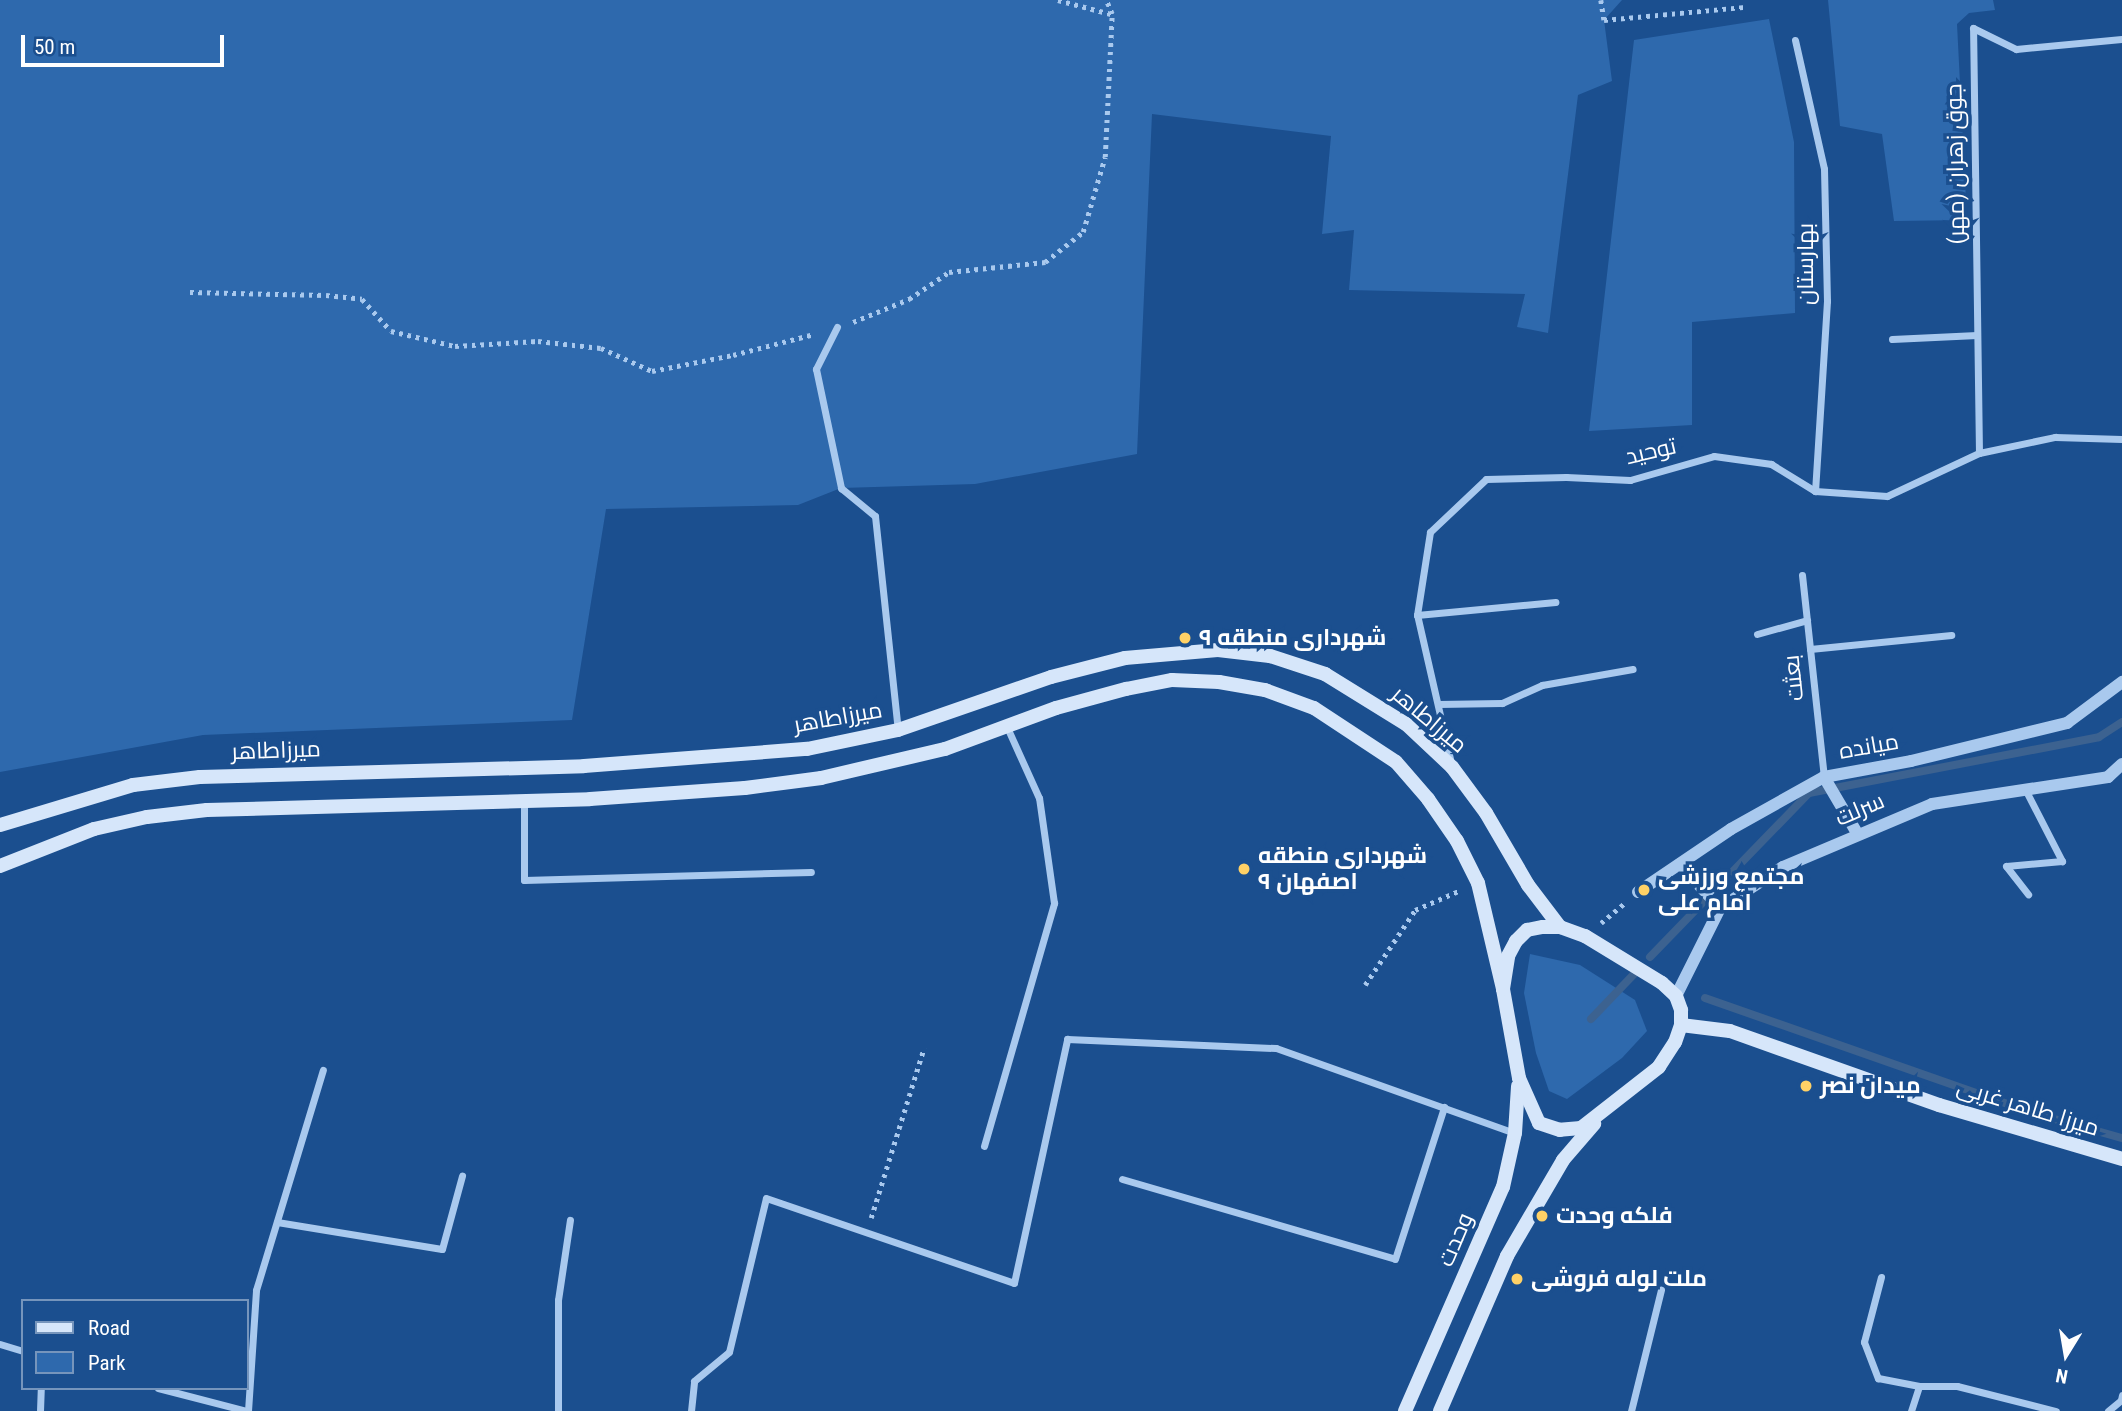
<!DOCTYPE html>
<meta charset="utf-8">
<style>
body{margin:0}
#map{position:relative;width:2122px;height:1411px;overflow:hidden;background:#1b4f8f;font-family:"Roboto Condensed",Cairo,sans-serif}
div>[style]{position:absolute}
.green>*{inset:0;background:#2e69ad}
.stream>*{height:8px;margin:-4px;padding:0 4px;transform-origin:4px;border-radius:4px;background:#3c6290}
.path>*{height:4.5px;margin-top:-2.25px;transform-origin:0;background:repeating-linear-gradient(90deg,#a9c9ee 0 3.5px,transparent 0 8.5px)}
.minor>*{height:7px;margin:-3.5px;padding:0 3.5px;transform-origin:3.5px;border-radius:3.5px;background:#a9c9ee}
.tertiary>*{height:12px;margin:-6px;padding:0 6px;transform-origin:6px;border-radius:6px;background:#a9c9ee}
.secondary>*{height:14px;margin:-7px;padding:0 7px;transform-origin:7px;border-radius:7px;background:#d6e6fa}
.dots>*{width:19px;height:19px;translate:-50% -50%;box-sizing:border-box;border:4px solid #1b4f8f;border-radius:50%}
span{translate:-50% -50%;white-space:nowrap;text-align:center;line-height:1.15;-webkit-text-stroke:7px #1b4f8f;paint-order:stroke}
.street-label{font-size:23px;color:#fff}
.poi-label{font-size:23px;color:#fff;font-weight:700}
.left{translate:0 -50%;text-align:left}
.legend{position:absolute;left:21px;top:1299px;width:228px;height:91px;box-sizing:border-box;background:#1b4f8f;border:2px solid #7695bc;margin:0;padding:9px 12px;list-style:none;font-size:21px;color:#fff}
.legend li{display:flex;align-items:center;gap:14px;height:35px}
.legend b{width:35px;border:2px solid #7695bc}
.north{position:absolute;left:2031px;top:1320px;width:70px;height:70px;-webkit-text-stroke:5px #1b4f8f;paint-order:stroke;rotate:191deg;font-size:19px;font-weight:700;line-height:28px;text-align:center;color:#fff}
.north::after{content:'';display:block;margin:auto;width:24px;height:32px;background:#fff;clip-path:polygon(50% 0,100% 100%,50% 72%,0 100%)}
.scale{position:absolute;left:21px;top:35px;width:203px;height:32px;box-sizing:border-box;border:4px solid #fff;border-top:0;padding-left:9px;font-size:21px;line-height:24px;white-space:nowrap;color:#fff;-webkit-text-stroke:5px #1b4f8f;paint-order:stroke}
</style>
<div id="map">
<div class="green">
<div style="clip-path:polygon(0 0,1622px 0,1604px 20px,1612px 81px,1578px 95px,1548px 333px,1517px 327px,1525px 294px,1349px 290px,1354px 230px,1322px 234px,1331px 136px,1152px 114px,1137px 454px,975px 484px,841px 488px,798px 505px,606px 509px,572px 720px,203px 735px,0 772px)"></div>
<div style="clip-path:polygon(1828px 0,1993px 0,1995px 10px,1969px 13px,1957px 24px,1967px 220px,1894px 221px,1882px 134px,1840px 126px)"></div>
<div style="clip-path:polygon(1769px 19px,1794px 142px,1795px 313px,1692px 322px,1692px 425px,1589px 431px,1634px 40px)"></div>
<div style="clip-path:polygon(1530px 954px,1580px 965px,1635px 1000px,1647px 1031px,1622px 1058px,1567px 1099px,1549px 1091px,1536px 1053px,1524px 993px)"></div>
</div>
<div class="stream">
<div style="left:1650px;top:957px;width:228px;rotate:-45.9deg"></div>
<div style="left:1809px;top:793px;width:295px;rotate:-10.9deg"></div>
<div style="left:2099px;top:737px;width:27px;rotate:-33deg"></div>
<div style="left:1705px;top:998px;width:344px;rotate:19.3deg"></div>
<div style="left:2030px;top:1112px;width:96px;rotate:15.8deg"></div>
<div style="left:1591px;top:1019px;width:65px;rotate:-46.2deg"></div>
</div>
<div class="path">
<div style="left:1058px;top:0;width:55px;rotate:14.8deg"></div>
<div style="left:1601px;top:0;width:20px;rotate:81deg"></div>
<div style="left:1604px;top:20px;width:142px;rotate:-5.3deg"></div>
<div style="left:190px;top:292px;width:136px;rotate:1.3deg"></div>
<div style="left:326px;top:295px;width:36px;rotate:6deg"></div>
<div style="left:362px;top:299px;width:43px;rotate:47.8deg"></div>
<div style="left:391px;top:331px;width:66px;rotate:13.2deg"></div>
<div style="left:455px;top:346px;width:83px;rotate:-3.4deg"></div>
<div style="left:538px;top:341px;width:63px;rotate:6.3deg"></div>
<div style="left:601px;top:348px;width:56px;rotate:24.3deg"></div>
<div style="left:652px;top:371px;width:83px;rotate:-11.2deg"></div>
<div style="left:733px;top:355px;width:84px;rotate:-14.5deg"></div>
<div style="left:853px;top:322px;width:61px;rotate:-22.3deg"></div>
<div style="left:909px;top:299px;width:48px;rotate:-34deg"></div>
<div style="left:949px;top:272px;width:97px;rotate:-5.9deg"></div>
<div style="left:1045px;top:262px;width:48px;rotate:-38.3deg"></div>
<div style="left:1083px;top:232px;width:78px;rotate:-73.7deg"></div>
<div style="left:1105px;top:157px;width:143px;rotate:-87.2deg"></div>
<div style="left:1112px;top:14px;width:15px;rotate:-113deg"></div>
<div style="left:1601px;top:923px;width:30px;rotate:-40deg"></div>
<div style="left:1365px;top:985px;width:90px;rotate:-56.3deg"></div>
<div style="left:1415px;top:910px;width:50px;rotate:-23.5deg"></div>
<div style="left:871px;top:1218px;width:178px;rotate:-72.7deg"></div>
</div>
<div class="minor">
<div style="left:1795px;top:40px;width:132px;rotate:77.3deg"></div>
<div style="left:1824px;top:169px;width:132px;rotate:88.7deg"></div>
<div style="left:1827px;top:301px;width:190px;rotate:93.6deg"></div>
<div style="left:837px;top:327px;width:47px;rotate:116.6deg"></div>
<div style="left:816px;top:369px;width:122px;rotate:78.1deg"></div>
<div style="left:841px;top:488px;width:44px;rotate:39.5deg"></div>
<div style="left:875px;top:516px;width:215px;rotate:83.9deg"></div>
<div style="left:1892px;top:339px;width:85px;rotate:-2.7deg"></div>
<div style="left:1979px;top:453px;width:425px;rotate:-90.8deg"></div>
<div style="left:1973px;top:28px;width:48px;rotate:26deg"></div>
<div style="left:2016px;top:49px;width:106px;rotate:-5.4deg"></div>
<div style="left:1802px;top:575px;width:203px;rotate:83.8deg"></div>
<div style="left:1417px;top:615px;width:139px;rotate:-5.4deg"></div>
<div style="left:1757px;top:634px;width:52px;rotate:-15.6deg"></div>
<div style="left:1810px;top:649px;width:142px;rotate:-5.7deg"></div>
<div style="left:1438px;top:704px;width:64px;rotate:-0.9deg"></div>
<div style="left:1502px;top:703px;width:44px;rotate:-24.2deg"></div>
<div style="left:1542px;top:685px;width:92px;rotate:-10deg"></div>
<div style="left:1451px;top:763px;width:152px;rotate:-102.9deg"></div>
<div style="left:1417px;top:615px;width:84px;rotate:-81.1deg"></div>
<div style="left:1430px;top:532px;width:77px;rotate:-43.4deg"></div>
<div style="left:1486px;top:479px;width:80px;rotate:-1.4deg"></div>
<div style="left:1566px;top:477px;width:64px;rotate:2.7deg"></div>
<div style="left:1630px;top:480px;width:87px;rotate:-15.9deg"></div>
<div style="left:1714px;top:456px;width:58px;rotate:8deg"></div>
<div style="left:1771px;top:464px;width:52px;rotate:31.5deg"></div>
<div style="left:1815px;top:491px;width:72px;rotate:4deg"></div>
<div style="left:1887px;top:496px;width:102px;rotate:-25.1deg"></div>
<div style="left:1979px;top:453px;width:78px;rotate:-11.9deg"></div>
<div style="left:2055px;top:437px;width:67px;rotate:1.7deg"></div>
<div style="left:2026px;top:791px;width:79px;rotate:62.8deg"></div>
<div style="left:2062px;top:861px;width:56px;rotate:174.9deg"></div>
<div style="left:2006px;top:866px;width:36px;rotate:52deg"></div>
<div style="left:524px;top:801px;width:79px;rotate:90deg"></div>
<div style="left:524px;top:880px;width:287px;rotate:-1.6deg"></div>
<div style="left:984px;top:1146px;width:253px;rotate:-73.9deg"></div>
<div style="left:1054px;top:903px;width:106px;rotate:-98.1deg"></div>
<div style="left:1039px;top:798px;width:78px;rotate:-114.3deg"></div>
<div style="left:1122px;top:1179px;width:284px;rotate:16.3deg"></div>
<div style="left:1395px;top:1259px;width:160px;rotate:-72.1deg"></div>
<div style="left:277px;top:1222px;width:167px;rotate:9.3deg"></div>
<div style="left:442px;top:1249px;width:76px;rotate:-74.7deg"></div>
<div style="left:1881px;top:1277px;width:67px;rotate:104.7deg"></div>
<div style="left:1864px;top:1342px;width:39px;rotate:69deg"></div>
<div style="left:1878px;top:1378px;width:42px;rotate:11deg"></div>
<div style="left:1919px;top:1386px;width:38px"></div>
<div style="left:1957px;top:1386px;width:102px;rotate:14.2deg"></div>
<div style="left:0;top:1344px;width:24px;rotate:17deg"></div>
<div style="left:158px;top:1388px;width:92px;rotate:14.5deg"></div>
<div style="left:40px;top:1411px;width:23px;rotate:-88deg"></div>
<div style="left:248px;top:1411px;width:121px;rotate:-86.2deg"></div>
<div style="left:256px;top:1290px;width:230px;rotate:-73.1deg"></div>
<div style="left:558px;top:1411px;width:111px;rotate:-90deg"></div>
<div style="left:558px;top:1300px;width:81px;rotate:-81.5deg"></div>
<div style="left:691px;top:1411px;width:30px;rotate:-84deg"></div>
<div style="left:694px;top:1381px;width:45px;rotate:-39.6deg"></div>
<div style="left:729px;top:1352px;width:158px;rotate:-76.5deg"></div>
<div style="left:766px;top:1198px;width:262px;rotate:18.9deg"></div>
<div style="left:1014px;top:1283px;width:250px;rotate:-77.7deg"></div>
<div style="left:1067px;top:1039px;width:209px;rotate:2.5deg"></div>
<div style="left:1276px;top:1048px;width:254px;rotate:19.6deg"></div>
<div style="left:1631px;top:1411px;width:125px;rotate:-76.1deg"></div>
<div style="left:1911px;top:1411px;width:26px;rotate:-72deg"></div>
<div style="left:2108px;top:1411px;width:17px;rotate:-40deg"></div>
<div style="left:2121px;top:1400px;width:5px;rotate:-79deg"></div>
</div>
<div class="tertiary">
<div style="left:1824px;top:777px;width:65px;rotate:59.5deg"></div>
<div style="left:1680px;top:864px;width:59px;rotate:47.7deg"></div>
<div style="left:1638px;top:892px;width:112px;rotate:-34.1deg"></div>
<div style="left:1731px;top:829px;width:107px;rotate:-29.2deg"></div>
<div style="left:1824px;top:777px;width:88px;rotate:-10.4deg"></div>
<div style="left:1911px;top:761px;width:161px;rotate:-13.7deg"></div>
<div style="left:2067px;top:723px;width:69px;rotate:-36.7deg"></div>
<div style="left:1676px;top:996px;width:98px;rotate:-63.4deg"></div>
<div style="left:1720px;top:908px;width:75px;rotate:-33.1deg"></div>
<div style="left:1783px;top:867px;width:162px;rotate:-22.9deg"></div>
<div style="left:1932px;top:804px;width:178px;rotate:-8.7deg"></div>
<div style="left:2108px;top:777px;width:19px;rotate:-43deg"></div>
</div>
<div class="secondary">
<div style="left:0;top:825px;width:139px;rotate:-16.7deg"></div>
<div style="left:133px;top:785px;width:67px;rotate:-6.8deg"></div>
<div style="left:200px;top:777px;width:384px;rotate:-1.6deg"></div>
<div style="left:584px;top:766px;width:224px;rotate:-4.4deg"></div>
<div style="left:807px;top:749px;width:93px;rotate:-11.8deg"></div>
<div style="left:898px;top:730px;width:162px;rotate:-19.1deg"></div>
<div style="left:1051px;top:677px;width:76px;rotate:-14.4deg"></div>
<div style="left:1125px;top:658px;width:93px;rotate:-4.9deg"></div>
<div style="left:1218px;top:650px;width:52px;rotate:6.6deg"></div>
<div style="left:1270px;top:656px;width:58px;rotate:18.1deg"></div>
<div style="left:1325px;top:674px;width:95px;rotate:31.7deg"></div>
<div style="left:1406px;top:724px;width:63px;rotate:43.1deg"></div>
<div style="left:1452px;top:767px;width:57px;rotate:53.5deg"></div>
<div style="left:1486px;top:813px;width:83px;rotate:59.7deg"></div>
<div style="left:1528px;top:885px;width:53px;rotate:52.7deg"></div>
<div style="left:0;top:866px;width:101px;rotate:-21.5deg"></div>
<div style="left:94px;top:829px;width:54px;rotate:-12.8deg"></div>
<div style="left:147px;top:817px;width:60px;rotate:-6.7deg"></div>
<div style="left:207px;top:810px;width:383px;rotate:-1.6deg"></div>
<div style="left:590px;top:799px;width:155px;rotate:-4.1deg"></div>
<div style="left:745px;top:788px;width:77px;rotate:-7.5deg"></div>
<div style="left:821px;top:778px;width:127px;rotate:-13.2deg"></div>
<div style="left:945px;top:749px;width:118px;rotate:-20.3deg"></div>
<div style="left:1056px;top:708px;width:73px;rotate:-15.2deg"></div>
<div style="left:1126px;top:689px;width:47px;rotate:-11.1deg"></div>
<div style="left:1172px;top:680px;width:47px;rotate:2.4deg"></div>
<div style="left:1219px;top:682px;width:47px;rotate:9.9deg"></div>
<div style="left:1265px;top:690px;width:52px;rotate:20.2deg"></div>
<div style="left:1314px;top:708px;width:98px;rotate:33.4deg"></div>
<div style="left:1396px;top:762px;width:49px;rotate:49.1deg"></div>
<div style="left:1428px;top:799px;width:51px;rotate:55.4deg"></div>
<div style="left:1457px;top:841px;width:47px;rotate:63.4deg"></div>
<div style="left:1478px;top:883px;width:109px;rotate:76.7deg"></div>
<div style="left:1543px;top:927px;width:17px"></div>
<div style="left:1560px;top:927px;width:27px;rotate:20deg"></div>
<div style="left:1585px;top:936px;width:90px;rotate:31.4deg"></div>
<div style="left:1662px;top:983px;width:19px;rotate:43deg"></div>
<div style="left:1676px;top:996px;width:15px;rotate:70deg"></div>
<div style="left:1681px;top:1010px;width:15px;rotate:90deg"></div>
<div style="left:1681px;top:1025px;width:18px;rotate:109deg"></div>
<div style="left:1675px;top:1042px;width:30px;rotate:123deg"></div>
<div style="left:1659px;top:1067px;width:99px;rotate:142deg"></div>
<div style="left:1581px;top:1128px;width:21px;rotate:175deg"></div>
<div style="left:1560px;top:1130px;width:22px;rotate:-162deg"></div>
<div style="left:1539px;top:1123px;width:49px;rotate:-114deg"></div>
<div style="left:1519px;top:1078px;width:90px;rotate:-100.2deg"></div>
<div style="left:1503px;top:989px;width:33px;rotate:-81deg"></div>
<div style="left:1508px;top:956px;width:17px;rotate:-62deg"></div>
<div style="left:1516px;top:941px;width:16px;rotate:-45deg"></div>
<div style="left:1527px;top:930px;width:16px;rotate:-11deg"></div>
<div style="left:1681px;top:1025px;width:49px;rotate:7deg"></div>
<div style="left:1730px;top:1031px;width:222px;rotate:19.5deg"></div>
<div style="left:1939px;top:1105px;width:191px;rotate:16.4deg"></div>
<div style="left:1405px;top:1411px;width:244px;rotate:-66.4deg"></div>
<div style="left:1503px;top:1187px;width:55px;rotate:-77.5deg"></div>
<div style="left:1515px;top:1133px;width:47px;rotate:-86.3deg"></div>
<div style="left:1440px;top:1411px;width:169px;rotate:-66.6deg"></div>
<div style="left:1507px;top:1256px;width:111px;rotate:-59.7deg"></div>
<div style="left:1563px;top:1160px;width:48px;rotate:-49.3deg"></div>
</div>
<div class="dots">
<div style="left:1185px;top:638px;background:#ffd166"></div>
<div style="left:1244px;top:869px;background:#ffd166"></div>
<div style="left:1644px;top:890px;background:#ffd166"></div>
<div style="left:1806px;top:1086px;background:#ffd166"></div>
<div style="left:1542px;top:1216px;background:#ffd166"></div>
<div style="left:1517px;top:1279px;background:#ffd166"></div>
</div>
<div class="street-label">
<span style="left:1956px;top:164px;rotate:-91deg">جوق زهران (مهر)</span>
<span style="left:1806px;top:264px;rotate:-90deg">بهارستان</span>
<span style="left:1651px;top:452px;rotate:-13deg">توحید</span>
<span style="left:1794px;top:678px;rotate:-96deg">بعثت</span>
<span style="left:838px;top:718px;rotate:-10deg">میرزاطاهر</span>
<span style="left:1429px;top:720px;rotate:40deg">میرزاطاهر</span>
<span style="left:1869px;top:747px;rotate:-10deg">میانده</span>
<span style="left:276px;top:751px;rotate:-2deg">میرزاطاهر</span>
<span style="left:1860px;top:810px;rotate:-23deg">سرلت</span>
<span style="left:2028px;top:1108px;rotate:17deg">میرزا طاهر غربی</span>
<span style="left:1456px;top:1240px;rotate:-67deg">وحدت</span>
</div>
<div class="poi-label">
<span class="left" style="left:1199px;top:638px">شهرداری منطقه ۹</span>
<span class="left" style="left:1258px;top:869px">شهرداری منطقه<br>۹ اصفهان</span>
<span class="left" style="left:1658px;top:890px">مجتمع ورزشی<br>امام علی</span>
<span class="left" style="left:1820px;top:1086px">میدان نصر</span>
<span class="left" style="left:1556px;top:1216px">فلکه وحدت</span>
<span class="left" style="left:1531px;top:1279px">ملت لوله فروشی</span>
</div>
<ul class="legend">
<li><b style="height:9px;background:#d6e6fa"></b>Road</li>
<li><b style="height:19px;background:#2e69ad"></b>Park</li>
</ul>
<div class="north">N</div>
<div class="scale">50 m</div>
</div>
